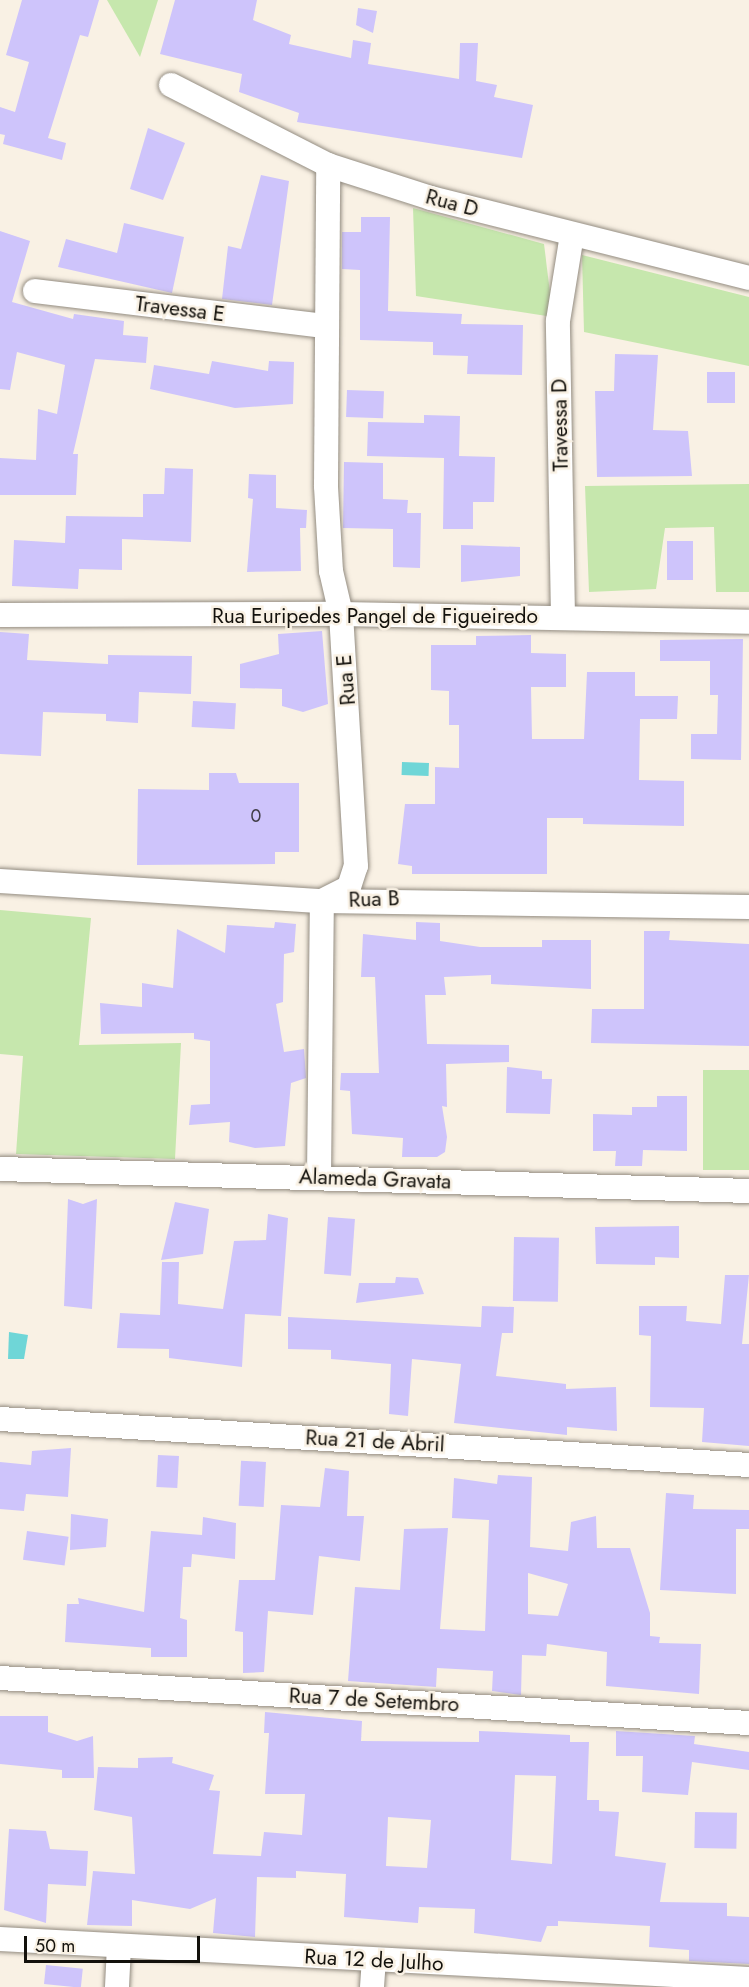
<!DOCTYPE html>
<style>
body{margin:0}
#map{position:relative;width:749px;height:1987px;overflow:hidden;background:#f9f1e4;font-family:Jost,sans-serif}
div>[style]{position:absolute}
.green>*{inset:0;background:#c6e7ad;transform-origin:0 0}
.water>*{inset:0;background:#6fd6d7;transform-origin:0 0}
.building>*{inset:0;background:#cec4fb;transform-origin:0 0}
.roads{filter:drop-shadow(0 0 2px #938c81) drop-shadow(0 0 2px #938c81)}
.minor>*{height:24px;margin:-12px;padding:0 12px;transform-origin:12px;border-radius:12px;background:#fff}
span{translate:-50% -50%;white-space:nowrap;text-align:center;line-height:1.15;-webkit-text-stroke:5px #f9f1e4;paint-order:stroke}
.number-label{font-size:18px;color:#423e48}
.number-label span{-webkit-text-stroke-width:0}
.street-label{font-size:21px;color:#13110c}
.scale{position:absolute;left:24px;top:1936px;width:176px;height:27px;box-sizing:border-box;border:3px solid #13110c;border-top:0;padding-left:8px;font-size:18px;line-height:21px;white-space:nowrap;color:#13110c;-webkit-text-stroke:4px #f9f1e4;paint-order:stroke}
</style>
<div id="map">
<div class="green">
<div style="clip-path:polygon(107px 0,158px 0,140px 57px)"></div>
<div style="clip-path:polygon(413px 208px,544px 244px,553px 317px,416px 296px)"></div>
<div style="clip-path:polygon(582px 255px,749px 297px,749px 366px,584px 332px)"></div>
<div style="clip-path:polygon(749px 484px,749px 592px,716px 592px,714px 527px,665px 528px,656px 589px,589px 592px,585px 486px)"></div>
<div style="clip-path:polygon(0 910px,91px 918px,79px 1045px,181px 1043px,175px 1159px,16px 1154px,23px 1056px,0 1054px)"></div>
<div style="left:703px;top:1070px;width:46px;height:100px"></div>
</div>
<div class="water">
<div style="left:402px;top:762px;width:27px;height:13px;rotate:2deg"></div>
<div style="clip-path:polygon(9px 1332px,28px 1335px,24px 1359px,8px 1359px)"></div>
</div>
<div class="building">
<div style="clip-path:polygon(22px 0,99px 0,88px 37px,80px 35px,48px 138px,66px 143px,62px 160px,3px 144px,5px 135px,0 134px,0 107px,15px 112px,29px 62px,6px 55px)"></div>
<div style="clip-path:polygon(175px 0,257px 0,253px 20px,291px 35px,289px 44px,351px 58px,353px 40px,371px 43px,368px 64px,459px 79px,460px 43px,478px 43px,476px 81px,497px 85px,494px 97px,533px 105px,522px 158px,297px 122px,299px 113px,239px 92px,242px 74px,160px 54px)"></div>
<div style="clip-path:polygon(358px 8px,377px 11px,373px 33px,356px 25px)"></div>
<div style="clip-path:polygon(148px 128px,185px 143px,163px 200px,130px 189px)"></div>
<div style="clip-path:polygon(261px 175px,289px 181px,272px 305px,222px 299px,228px 246px,241px 249px)"></div>
<div style="clip-path:polygon(361px 217px,390px 217px,388px 311px,462px 314px,461px 324px,523px 325px,522px 375px,467px 374px,468px 356px,433px 355px,433px 342px,360px 340px,360px 270px,342px 269px,342px 232px,361px 232px)"></div>
<div style="clip-path:polygon(124px 223px,184px 237px,172px 293px,58px 267px,66px 239px,117px 253px)"></div>
<div style="clip-path:polygon(0 231px,30px 241px,12px 302px,73px 319px,74px 314px,124px 321px,123px 335px,148px 337px,146px 363px,95px 359px,73px 454px,78px 454px,76px 495px,0 495px,0 458px,36px 460px,38px 409px,57px 414px,65px 365px,17px 352px,10px 390px,0 389px)"></div>
<div style="clip-path:polygon(615px 354px,658px 355px,653px 430px,688px 431px,692px 476px,597px 477px,595px 391px,614px 391px)"></div>
<div style="clip-path:polygon(212px 361px,268px 371px,269px 361px,294px 362px,293px 404px,235px 408px,150px 389px,154px 365px,209px 374px)"></div>
<div style="left:707px;top:372px;width:28px;height:31px"></div>
<div style="left:347px;top:390px;width:37px;height:27px;rotate:2deg"></div>
<div style="clip-path:polygon(424px 415px,460px 416px,459px 456px,495px 457px,494px 502px,473px 502px,473px 529px,443px 529px,444px 458px,367px 456px,368px 422px,424px 423px)"></div>
<div style="clip-path:polygon(344px 462px,383px 463px,383px 499px,408px 500px,407px 513px,421px 513px,420px 568px,393px 567px,393px 529px,343px 528px)"></div>
<div style="clip-path:polygon(165px 468px,193px 469px,191px 542px,122px 539px,122px 570px,79px 569px,78px 589px,12px 586px,14px 540px,65px 543px,66px 516px,143px 517px,143px 494px,164px 494px)"></div>
<div style="clip-path:polygon(249px 474px,276px 475px,276px 508px,307px 510px,306px 528px,300px 528px,301px 571px,247px 572px,253px 499px,248px 498px)"></div>
<div style="left:667px;top:541px;width:26px;height:39px"></div>
<div style="clip-path:polygon(461px 545px,520px 547px,520px 576px,461px 582px)"></div>
<div style="clip-path:polygon(322px 631px,328px 704px,303px 712px,282px 706px,282px 689px,240px 688px,240px 664px,279px 654px,278px 634px)"></div>
<div style="clip-path:polygon(0 632px,29px 634px,27px 660px,108px 664px,108px 655px,192px 656px,191px 694px,139px 692px,138px 723px,106px 721px,106px 714px,43px 712px,41px 756px,0 754px)"></div>
<div style="clip-path:polygon(531px 635px,531px 653px,566px 654px,566px 687px,531px 687px,532px 739px,584px 739px,587px 672px,635px 672px,635px 696px,678px 696px,677px 719px,640px 719px,639px 780px,684px 781px,684px 826px,583px 824px,583px 818px,547px 818px,547px 874px,412px 874px,412px 866px,398px 864px,405px 804px,435px 804px,435px 767px,459px 768px,459px 725px,449px 725px,449px 691px,431px 690px,431px 645px,476px 645px,476px 636px)"></div>
<div style="clip-path:polygon(743px 639px,741px 760px,691px 759px,691px 734px,717px 734px,718px 695px,710px 695px,710px 661px,660px 661px,660px 640px)"></div>
<div style="left:193px;top:701px;width:43px;height:26px;rotate:3deg"></div>
<div style="clip-path:polygon(209px 773px,236px 773px,239px 783px,299px 783px,299px 852px,275px 852px,275px 864px,137px 865px,138px 789px,209px 790px)"></div>
<div style="clip-path:polygon(275px 922px,296px 924px,294px 952px,284px 954px,283px 1002px,276px 1004px,284px 1052px,304px 1049px,306px 1078px,291px 1083px,285px 1146px,255px 1148px,229px 1142px,230px 1122px,189px 1125px,191px 1105px,210px 1104px,210px 1041px,194px 1039px,194px 1033px,101px 1034px,100px 1003px,142px 1007px,142px 983px,173px 988px,177px 929px,225px 953px,227px 925px,274px 928px)"></div>
<div style="clip-path:polygon(416px 922px,440px 923px,440px 941px,480px 947px,542px 947px,542px 940px,591px 940px,591px 989px,491px 984px,491px 975px,444px 977px,446px 995px,425px 995px,427px 1044px,509px 1045px,509px 1062px,446px 1064px,447px 1107px,442px 1106px,447px 1137px,445px 1152px,437px 1157px,402px 1157px,403px 1138px,352px 1134px,350px 1091px,340px 1090px,341px 1073px,379px 1073px,375px 977px,361px 977px,363px 934px,416px 940px)"></div>
<div style="clip-path:polygon(644px 931px,670px 931px,669px 940px,749px 944px,749px 1046px,591px 1043px,592px 1009px,644px 1009px)"></div>
<div style="clip-path:polygon(507px 1067px,542px 1071px,542px 1079px,552px 1079px,550px 1114px,506px 1113px)"></div>
<div style="clip-path:polygon(657px 1096px,687px 1096px,687px 1151px,643px 1150px,642px 1166px,615px 1166px,616px 1151px,593px 1151px,593px 1114px,632px 1115px,632px 1107px,657px 1107px)"></div>
<div style="clip-path:polygon(68px 1199px,83px 1204px,97px 1199px,92px 1309px,64px 1306px)"></div>
<div style="clip-path:polygon(175px 1202px,209px 1209px,203px 1254px,161px 1260px)"></div>
<div style="clip-path:polygon(268px 1214px,288px 1218px,281px 1316px,245px 1314px,242px 1367px,169px 1358px,169px 1349px,117px 1348px,120px 1313px,160px 1315px,162px 1262px,179px 1262px,178px 1304px,223px 1309px,234px 1241px,266px 1240px)"></div>
<div style="left:328px;top:1217px;width:27px;height:57px;rotate:4deg"></div>
<div style="clip-path:polygon(679px 1226px,679px 1258px,655px 1257px,655px 1265px,596px 1264px,595px 1227px)"></div>
<div style="left:514px;top:1237px;width:45px;height:64px;rotate:1deg"></div>
<div style="clip-path:polygon(725px 1275px,749px 1275px,742px 1344px,749px 1344px,749px 1446px,702px 1442px,704px 1408px,650px 1407px,651px 1336px,639px 1335px,639px 1306px,687px 1306px,686px 1321px,721px 1324px)"></div>
<div style="clip-path:polygon(396px 1277px,418px 1278px,424px 1294px,356px 1303px,359px 1283px,395px 1283px)"></div>
<div style="clip-path:polygon(482px 1306px,514px 1307px,513px 1333px,502px 1333px,496px 1376px,566px 1384px,566px 1389px,616px 1387px,617px 1431px,567px 1427px,567px 1435px,454px 1423px,461px 1364px,412px 1359px,408px 1416px,389px 1414px,391px 1364px,331px 1359px,331px 1350px,288px 1349px,288px 1317px,481px 1327px)"></div>
<div style="clip-path:polygon(71px 1448px,68px 1497px,26px 1494px,24px 1511px,0 1509px,0 1462px,31px 1465px,32px 1451px)"></div>
<div style="left:158px;top:1455px;width:21px;height:32px;rotate:3deg"></div>
<div style="left:266px;top:1462px;width:45px;height:25px;rotate:93deg"></div>
<div style="clip-path:polygon(325px 1468px,349px 1471px,347px 1516px,364px 1516px,360px 1561px,319px 1556px,313px 1615px,268px 1611px,264px 1672px,243px 1673px,243px 1632px,235px 1631px,239px 1580px,275px 1580px,281px 1505px,320px 1507px)"></div>
<div style="clip-path:polygon(evenodd,498px 1475px,532px 1477px,530px 1547px,568px 1551px,571px 1522px,596px 1516px,597px 1548px,630px 1548px,650px 1613px,650px 1636px,660px 1637px,659px 1643px,701px 1644px,699px 1694px,606px 1686px,607px 1652px,547px 1644px,546px 1656px,522px 1655px,521px 1695px,492px 1691px,493px 1671px,437px 1668px,436px 1687px,348px 1681px,355px 1587px,400px 1590px,404px 1529px,448px 1528px,440px 1629px,485px 1631px,489px 1520px,452px 1518px,454px 1478px,497px 1484px,498px 1475px,528px 1573px,568px 1584px,558px 1616px,528px 1614px,528px 1573px)"></div>
<div style="clip-path:polygon(666px 1493px,694px 1495px,693px 1509px,749px 1510px,749px 1529px,736px 1529px,736px 1594px,660px 1590px)"></div>
<div style="clip-path:polygon(71px 1514px,108px 1519px,106px 1547px,70px 1550px)"></div>
<div style="clip-path:polygon(203px 1517px,236px 1523px,235px 1559px,192px 1554px,191px 1567px,183px 1567px,180px 1618px,187px 1620px,187px 1657px,151px 1657px,151px 1648px,65px 1642px,67px 1604px,79px 1604px,78px 1598px,144px 1612px,151px 1531px,202px 1535px)"></div>
<div style="left:27px;top:1531px;width:42px;height:29px;rotate:8deg"></div>
<div style="clip-path:polygon(evenodd,265px 1712px,362px 1721px,361px 1741px,479px 1742px,479px 1731px,570px 1735px,570px 1742px,589px 1742px,587px 1800px,599px 1800px,599px 1811px,619px 1812px,615px 1856px,666px 1863px,660px 1902px,727px 1903px,727px 1916px,749px 1917px,749px 1964px,689px 1961px,689px 1950px,649px 1947px,650px 1926px,558px 1921px,558px 1926px,547px 1926px,541px 1942px,474px 1933px,475px 1909px,419px 1907px,418px 1923px,344px 1917px,346px 1874px,296px 1871px,296px 1878px,257px 1877px,255px 1937px,213px 1933px,216px 1898px,190px 1909px,132px 1900px,132px 1926px,87px 1925px,93px 1871px,135px 1874px,132px 1817px,94px 1810px,98px 1767px,138px 1768px,138px 1758px,173px 1757px,172px 1763px,214px 1775px,209px 1790px,220px 1791px,213px 1854px,261px 1856px,264px 1832px,302px 1835px,305px 1794px,265px 1794px,269px 1733px,264px 1733px,265px 1712px,515px 1775px,556px 1776px,552px 1864px,511px 1860px,515px 1775px,265px 1712px,388px 1817px,431px 1820px,427px 1868px,386px 1866px,388px 1817px)"></div>
<div style="clip-path:polygon(0 1716px,48px 1716px,48px 1732px,77px 1741px,93px 1736px,94px 1778px,62px 1778px,62px 1770px,0 1764px)"></div>
<div style="clip-path:polygon(616px 1731px,695px 1736px,694px 1744px,749px 1752px,749px 1770px,692px 1762px,688px 1795px,642px 1792px,643px 1756px,616px 1756px)"></div>
<div style="left:695px;top:1812px;width:42px;height:36px;rotate:1deg"></div>
<div style="clip-path:polygon(9px 1829px,46px 1831px,50px 1849px,88px 1851px,86px 1886px,48px 1884px,46px 1923px,4px 1910px)"></div>
<div style="left:46px;top:1965px;width:37px;height:19px;rotate:6deg"></div>
</div>
<div class="roads">
<div class="minor">
<div style="left:171px;top:85px;width:176px;rotate:27deg"></div>
<div style="left:328px;top:165px;width:108px;rotate:17.8deg"></div>
<div style="left:431px;top:198px;width:328px;rotate:14.1deg"></div>
<div style="left:35px;top:291px;width:292px;rotate:6.9deg"></div>
<div style="left:0;top:615px;width:341px;rotate:-0.2deg"></div>
<div style="left:341px;top:614px;width:408px;rotate:1.1deg"></div>
<div style="left:563px;top:617px;width:296px;rotate:-91deg"></div>
<div style="left:558px;top:321px;width:87px;rotate:-80.8deg"></div>
<div style="left:0;top:881px;width:323px;rotate:3.6deg"></div>
<div style="left:322px;top:901px;width:427px;rotate:0.8deg"></div>
<div style="left:0;top:1169px;width:749px;rotate:1.68deg"></div>
<div style="left:319px;top:1177px;width:276px;rotate:-89.4deg"></div>
<div style="left:322px;top:901px;width:30px;rotate:-27deg"></div>
<div style="left:349px;top:887px;width:22px;rotate:-72deg"></div>
<div style="left:356px;top:866px;width:252px;rotate:-93.4deg"></div>
<div style="left:341px;top:614px;width:44px;rotate:-103.1deg"></div>
<div style="left:331px;top:571px;width:85px;rotate:-93.4deg"></div>
<div style="left:326px;top:486px;width:321px;rotate:-89.6deg"></div>
<div style="left:0;top:1419px;width:750px;rotate:3.51deg"></div>
<div style="left:0;top:1678px;width:750px;rotate:3.44deg"></div>
<div style="left:0;top:1939px;width:750px;rotate:3.06deg"></div>
<div style="left:117px;top:1987px;width:41px;rotate:-87.2deg"></div>
<div style="left:372px;top:1987px;width:27px;rotate:-86deg"></div>
</div>
</div>
<div class="number-label">
<span style="left:256px;top:816px">0</span>
</div>
<div class="street-label">
<span style="left:452px;top:203px;rotate:15deg">Rua D</span>
<span style="left:180px;top:309px;rotate:7deg">Travessa E</span>
<span style="left:560px;top:425px;rotate:-91deg">Travessa D</span>
<span style="left:375px;top:616px">Rua Euripedes Pangel de Figueiredo</span>
<span style="left:346px;top:680px;rotate:-95deg">Rua E</span>
<span style="left:374px;top:899px;rotate:-2deg">Rua B</span>
<span style="left:375px;top:1179px;rotate:2deg">Alameda Gravata</span>
<span style="left:375px;top:1441px;rotate:3deg">Rua 21 de Abril</span>
<span style="left:374px;top:1700px;rotate:3deg">Rua 7 de Setembro</span>
<span style="left:374px;top:1960px;rotate:3deg">Rua 12 de Julho</span>
</div>
<div class="scale">50 m</div>
</div>
